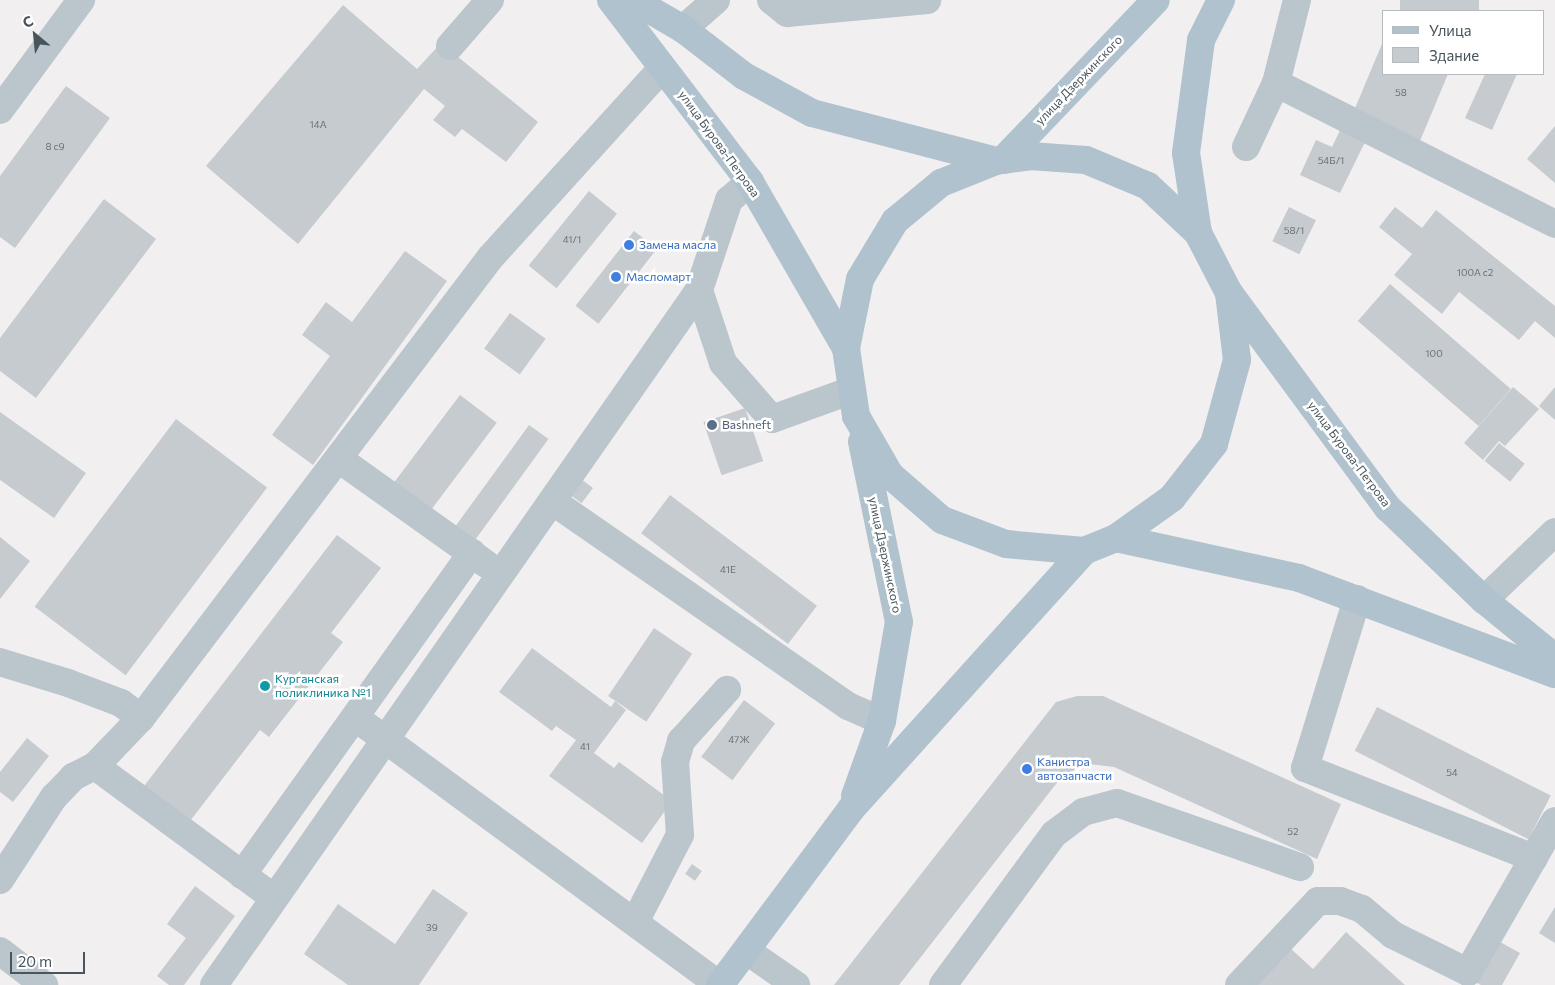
<!DOCTYPE html>
<meta charset="utf-8">
<style>
body{margin:0}
#map{position:relative;width:1555px;height:985px;overflow:hidden;background:#f2eff0;font-family:Commissioner,sans-serif}
div>[style]{position:absolute}
.building>*{inset:0;background:#c6cbcf;transform-origin:0 0}
.minor>*{height:28px;margin:-14px;padding:0 14px;transform-origin:14px;border-radius:14px;background:#bbc5cc}
.major>*{height:28px;margin:-14px;padding:0 14px;transform-origin:14px;border-radius:14px;background:#b0c2cd}
.dots>*{width:14px;height:14px;translate:-50% -50%;box-sizing:border-box;border:2px solid #fff;border-radius:50%}
span{translate:-50% -50%;white-space:nowrap;text-align:center;line-height:1.15;-webkit-text-stroke:5px #fff;paint-order:stroke}
.number-label{font-size:10px;color:#687279}
.number-label span{-webkit-text-stroke-width:0}
.street-label{font-size:12px;color:#48555c}
.shop-label{font-size:12px;color:#366cbe}
.left{translate:0 -50%;text-align:left}
.service-label{font-size:12px;color:#4e5e75}
.culture-label{font-size:12px;color:#0d838f}
.legend{position:absolute;left:1382px;top:10px;width:162px;height:65px;box-sizing:border-box;background:#fff;border:1px solid #b6bbbe;margin:0;padding:6px 9px;list-style:none;font-size:15px;color:#48555c}
.legend li{display:flex;align-items:center;gap:10px;height:25px}
.legend b{width:25px;border:1px solid #b6bbbe}
.north{position:absolute;left:10px;top:10px;width:50px;height:50px;-webkit-text-stroke:4px #fff;paint-order:stroke;rotate:332deg;font-size:14px;font-weight:700;line-height:20px;text-align:center;color:#48555c}
.north::after{content:'';display:block;margin:auto;width:18px;height:22px;background:#48555c;clip-path:polygon(50% 0,100% 100%,50% 72%,0 100%)}
.scale{position:absolute;left:10px;top:952px;width:75px;height:22px;box-sizing:border-box;border:2px solid #48555c;border-top:0;padding-left:6px;font-size:15px;line-height:18px;white-space:nowrap;color:#48555c;-webkit-text-stroke:4px #fff;paint-order:stroke}
</style>
<div id="map">
<div class="building">
<div style="left:1400px;top:0;width:79px;height:12px"></div>
<div style="clip-path:polygon(343px 5px,417px 69px,441px 43px,538px 122px,506px 162px,462px 129px,455px 137px,433px 120px,445px 106px,424px 89px,298px 244px,206px 166px)"></div>
<div style="clip-path:polygon(1384px 39px,1384px 74px,1448px 74px,1420px 141px,1353px 113px)"></div>
<div style="clip-path:polygon(1485px 74px,1517px 74px,1492px 130px,1465px 118px)"></div>
<div style="clip-path:polygon(66px 86px,110px 118px,15px 248px,0 237px,0 176px)"></div>
<div style="clip-path:polygon(1342px 126px,1367px 138px,1340px 193px,1300px 175px,1316px 140px,1332px 147px)"></div>
<div style="clip-path:polygon(1555px 126px,1555px 183px,1527px 159px)"></div>
<div style="left:589px;top:191px;width:36px;height:96px;rotate:39deg"></div>
<div style="clip-path:polygon(104px 199px,156px 239px,36px 398px,0 371px,0 338px)"></div>
<div style="left:1289px;top:207px;width:30px;height:38px;rotate:26deg"></div>
<div style="clip-path:polygon(1395px 207px,1422px 228px,1436px 210px,1555px 306px,1555px 338px,1535px 321px,1519px 340px,1459px 292px,1442px 314px,1394px 275px,1412px 254px,1379px 227px)"></div>
<div style="left:634px;top:231px;width:29px;height:95px;rotate:38deg"></div>
<div style="clip-path:polygon(405px 251px,447px 281px,313px 465px,272px 435px,330px 356px,302px 335px,326px 302px,352px 322px)"></div>
<div style="left:1390px;top:284px;width:160px;height:49px;rotate:41deg"></div>
<div style="left:510px;top:313px;width:44px;height:44px;rotate:36deg"></div>
<div style="clip-path:polygon(1513px 387px,1539px 409px,1505px 446px,1499px 441px,1483px 460px,1464px 443px)"></div>
<div style="clip-path:polygon(1555px 387px,1555px 420px,1539px 406px)"></div>
<div style="left:460px;top:395px;width:46px;height:114px;rotate:37deg"></div>
<div style="left:745px;top:408px;width:56px;height:44px;rotate:71deg"></div>
<div style="clip-path:polygon(0 412px,86px 473px,54px 518px,0 480px)"></div>
<div style="left:176px;top:419px;width:114px;height:235px;rotate:37deg"></div>
<div style="left:529px;top:425px;width:24px;height:133px;rotate:36deg"></div>
<div style="left:1499px;top:443px;width:33px;height:23px;rotate:39deg"></div>
<div style="left:577px;top:476px;width:20px;height:19px;rotate:37deg"></div>
<div style="left:670px;top:495px;width:184px;height:48px;rotate:37deg"></div>
<div style="clip-path:polygon(337px 535px,381px 568px,331px 633px,343px 642px,269px 737px,260px 730px,187px 825px,141px 790px)"></div>
<div style="clip-path:polygon(0 537px,30px 561px,0 599px)"></div>
<div style="left:654px;top:628px;width:46px;height:82px;rotate:34deg"></div>
<div style="clip-path:polygon(532px 648px,611px 707px,615px 701px,626px 710px,594px 753px,614px 768px,619px 762px,672px 801px,642px 843px,549px 776px,576px 740px,556px 726px,552px 731px,499px 692px)"></div>
<div style="clip-path:polygon(1077px 696px,1103px 696px,1341px 804px,1317px 859px,1114px 767px,1089px 764px,1063px 775px,899px 985px,834px 985px,1056px 702px)"></div>
<div style="left:744px;top:700px;width:39px;height:71px;rotate:37deg"></div>
<div style="left:1377px;top:707px;width:195px;height:49px;rotate:27deg"></div>
<div style="clip-path:polygon(27px 738px,49px 756px,13px 802px,0 792px,0 772px)"></div>
<div style="left:692px;top:864px;width:12px;height:12px;rotate:35deg"></div>
<div style="clip-path:polygon(195px 886px,235px 916px,184px 985px,169px 985px,157px 976px,186px 938px,167px 924px)"></div>
<div style="clip-path:polygon(433px 889px,468px 913px,419px 985px,348px 985px,304px 954px,338px 904px,395px 944px)"></div>
<div style="clip-path:polygon(1555px 907px,1555px 943px,1539px 933px)"></div>
<div style="clip-path:polygon(1346px 932px,1405px 985px,1257px 985px,1290px 948px,1313px 969px)"></div>
<div style="clip-path:polygon(1493px 938px,1520px 953px,1502px 985px,1481px 985px,1470px 979px)"></div>
</div>
<div class="minor">
<div style="left:771px;top:0;width:21px;rotate:39deg"></div>
<div style="left:787px;top:13px;width:141px;rotate:-5.3deg"></div>
<div style="left:683px;top:29px;width:44px;rotate:-41.3deg"></div>
<div style="left:450px;top:46px;width:61px;rotate:-49deg"></div>
<div style="left:1276px;top:83px;width:313px;rotate:26.8deg"></div>
<div style="left:0;top:110px;width:137px;rotate:-53.6deg"></div>
<div style="left:1246px;top:147px;width:71px;rotate:-64.9deg"></div>
<div style="left:1276px;top:83px;width:86px;rotate:-75.8deg"></div>
<div style="left:699px;top:290px;width:77px;rotate:71.8deg"></div>
<div style="left:723px;top:363px;width:74px;rotate:48.8deg"></div>
<div style="left:772px;top:419px;width:85px;rotate:-19.9deg"></div>
<div style="left:339px;top:459px;width:181px;rotate:35.5deg"></div>
<div style="left:552px;top:501px;width:360px;rotate:34.7deg"></div>
<div style="left:848px;top:706px;width:37px;rotate:24deg"></div>
<div style="left:1357px;top:599px;width:177px;rotate:107.1deg"></div>
<div style="left:1305px;top:768px;width:246px;rotate:21.5deg"></div>
<div style="left:1484px;top:600px;width:98px;rotate:-43.8deg"></div>
<div style="left:0;top:662px;width:71px;rotate:17.2deg"></div>
<div style="left:68px;top:683px;width:57px;rotate:20.7deg"></div>
<div style="left:121px;top:703px;width:25px;rotate:37deg"></div>
<div style="left:356px;top:718px;width:451px;rotate:36.3deg"></div>
<div style="left:95px;top:766px;width:222px;rotate:36.4deg"></div>
<div style="left:242px;top:875px;width:396px;rotate:-54.5deg"></div>
<div style="left:0;top:880px;width:99px;rotate:-57deg"></div>
<div style="left:54px;top:797px;width:28px;rotate:-46deg"></div>
<div style="left:73px;top:777px;width:25px;rotate:-27deg"></div>
<div style="left:95px;top:766px;width:66px;rotate:-46.2deg"></div>
<div style="left:141px;top:718px;width:577px;rotate:-52.81deg"></div>
<div style="left:490px;top:258px;width:256px;rotate:-47.8deg"></div>
<div style="left:635px;top:922px;width:98px;rotate:-62.7deg"></div>
<div style="left:680px;top:835px;width:73px;rotate:-93.9deg"></div>
<div style="left:675px;top:762px;width:22px;rotate:-74deg"></div>
<div style="left:681px;top:741px;width:69px;rotate:-48deg"></div>
<div style="left:0;top:951px;width:56px;rotate:37.7deg"></div>
<div style="left:747px;top:951px;width:60px;rotate:34.8deg"></div>
<div style="left:214px;top:985px;width:847px;rotate:-55.09deg"></div>
<div style="left:699px;top:290px;width:95px;rotate:-71.6deg"></div>
<div style="left:729px;top:200px;width:28px;rotate:-41deg"></div>
<div style="left:943px;top:985px;width:187px;rotate:-53.7deg"></div>
<div style="left:1054px;top:834px;width:36px;rotate:-37deg"></div>
<div style="left:1083px;top:812px;width:35px;rotate:-15deg"></div>
<div style="left:1117px;top:803px;width:194px;rotate:19.3deg"></div>
<div style="left:1239px;top:985px;width:115px;rotate:-46.8deg"></div>
<div style="left:1318px;top:901px;width:22px"></div>
<div style="left:1340px;top:901px;width:23px;rotate:20deg"></div>
<div style="left:1362px;top:909px;width:40px;rotate:40deg"></div>
<div style="left:1393px;top:935px;width:84px;rotate:26.3deg"></div>
<div style="left:1468px;top:972px;width:174px;rotate:-60.1deg"></div>
</div>
<div class="major">
<div style="left:611px;top:0;width:229px;rotate:52.6deg"></div>
<div style="left:750px;top:182px;width:192px;rotate:60deg"></div>
<div style="left:633px;top:0;width:58px;rotate:30.1deg"></div>
<div style="left:683px;top:29px;width:77px;rotate:37.6deg"></div>
<div style="left:744px;top:76px;width:77px;rotate:28.6deg"></div>
<div style="left:812px;top:113px;width:190px;rotate:14.6deg"></div>
<div style="left:1030px;top:156px;width:56px;rotate:4.1deg"></div>
<div style="left:1086px;top:160px;width:67px;rotate:22.8deg"></div>
<div style="left:1148px;top:186px;width:69px;rotate:43.2deg"></div>
<div style="left:1198px;top:233px;width:68px;rotate:62.7deg"></div>
<div style="left:1229px;top:293px;width:67px;rotate:83.2deg"></div>
<div style="left:1237px;top:360px;width:87px;rotate:105.3deg"></div>
<div style="left:1214px;top:444px;width:68px;rotate:127.9deg"></div>
<div style="left:1172px;top:498px;width:69px;rotate:144.5deg"></div>
<div style="left:1116px;top:538px;width:35px;rotate:158deg"></div>
<div style="left:1084px;top:551px;width:78px;rotate:-174.9deg"></div>
<div style="left:1006px;top:544px;width:68px;rotate:-159.4deg"></div>
<div style="left:942px;top:520px;width:69px;rotate:-139.1deg"></div>
<div style="left:890px;top:475px;width:68px;rotate:-120deg"></div>
<div style="left:856px;top:416px;width:69px;rotate:-98.4deg"></div>
<div style="left:846px;top:348px;width:70px;rotate:-78.5deg"></div>
<div style="left:860px;top:279px;width:68px;rotate:-58.9deg"></div>
<div style="left:895px;top:221px;width:60px;rotate:-39.6deg"></div>
<div style="left:941px;top:183px;width:59px;rotate:-21.8deg"></div>
<div style="left:996px;top:161px;width:34px;rotate:-8deg"></div>
<div style="left:1003px;top:160px;width:221px;rotate:-46.3deg"></div>
<div style="left:1198px;top:233px;width:81px;rotate:-98.5deg"></div>
<div style="left:1186px;top:153px;width:114px;rotate:-82.4deg"></div>
<div style="left:1201px;top:40px;width:45px;rotate:-63.4deg"></div>
<div style="left:1230px;top:294px;width:266px;rotate:53.6deg"></div>
<div style="left:1388px;top:508px;width:133px;rotate:43.8deg"></div>
<div style="left:1484px;top:600px;width:92px;rotate:39.2deg"></div>
<div style="left:1116px;top:538px;width:187px;rotate:12.3deg"></div>
<div style="left:1299px;top:578px;width:273px;rotate:20.6deg"></div>
<div style="left:855px;top:796px;width:80px;rotate:-70.2deg"></div>
<div style="left:882px;top:721px;width:100px;rotate:-80.3deg"></div>
<div style="left:899px;top:622px;width:184px;rotate:-101.6deg"></div>
<div style="left:720px;top:985px;width:219px;rotate:-53.3deg"></div>
<div style="left:851px;top:809px;width:348px;rotate:-47.9deg"></div>
</div>
<div class="dots">
<div style="left:629px;top:245px;background:#3f7fe0"></div>
<div style="left:616px;top:277px;background:#3f7fe0"></div>
<div style="left:712px;top:425px;background:#5c6f8a"></div>
<div style="left:265px;top:686px;background:#0f9aa8"></div>
<div style="left:1027px;top:769px;background:#3f7fe0"></div>
</div>
<div class="number-label">
<span style="left:1401px;top:93px">58</span>
<span style="left:318px;top:125px">14А</span>
<span style="left:55px;top:147px">8 с9</span>
<span style="left:1331px;top:161px">54Б/1</span>
<span style="left:1294px;top:231px">58/1</span>
<span style="left:572px;top:240px">41/1</span>
<span style="left:1475px;top:273px">100А с2</span>
<span style="left:1434px;top:354px">100</span>
<span style="left:728px;top:570px">41Е</span>
<span style="left:739px;top:740px">47Ж</span>
<span style="left:585px;top:747px">41</span>
<span style="left:1452px;top:773px">54</span>
<span style="left:1293px;top:832px">52</span>
<span style="left:432px;top:928px">39</span>
</div>
<div class="street-label">
<span style="left:1079px;top:80px;rotate:-46deg">улица Дзержинского</span>
<span style="left:719px;top:144px;rotate:54deg">улица Бурова-Петрова</span>
<span style="left:1349px;top:454px;rotate:53deg">улица Бурова-Петрова</span>
<span style="left:885px;top:555px;rotate:78deg">улица Дзержинского</span>
</div>
<div class="shop-label">
<span class="left" style="left:639px;top:245px">Замена масла</span>
<span class="left" style="left:626px;top:277px">Масломарт</span>
<span class="left" style="left:1037px;top:769px">Канистра<br>автозапчасти</span>
</div>
<div class="service-label">
<span class="left" style="left:722px;top:425px">Bashneft</span>
</div>
<div class="culture-label">
<span class="left" style="left:275px;top:686px">Курганская<br>поликлиника №1</span>
</div>
<ul class="legend">
<li><b style="height:6px;background:#b0c2cd"></b>Улица</li>
<li><b style="height:14px;background:#c6cbcf"></b>Здание</li>
</ul>
<div class="north">С</div>
<div class="scale">20 m</div>
</div>
